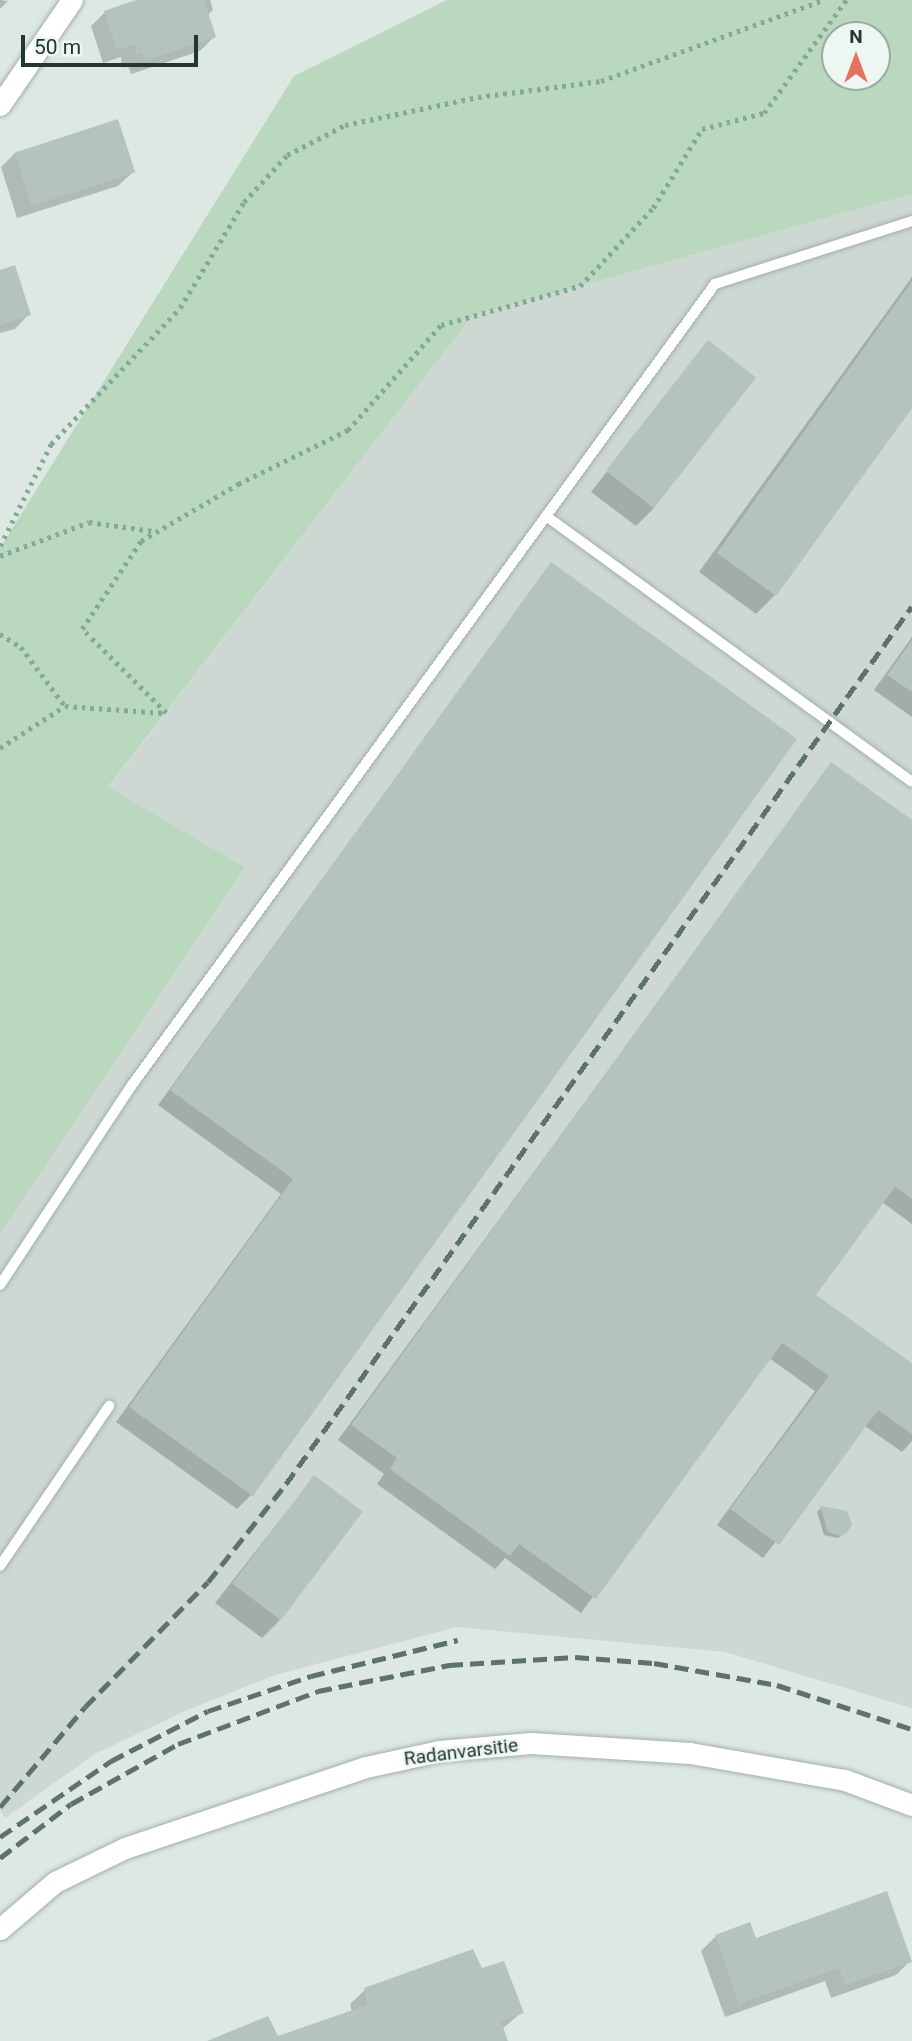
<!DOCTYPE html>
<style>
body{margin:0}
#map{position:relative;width:912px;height:2041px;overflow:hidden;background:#dee8e3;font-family:Roboto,sans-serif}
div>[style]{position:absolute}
.built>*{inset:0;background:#cdd8d2}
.green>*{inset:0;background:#b9d8be}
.shadow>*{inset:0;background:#0003}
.building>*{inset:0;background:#b4c3bc;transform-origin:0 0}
.path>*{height:4.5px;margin-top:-2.25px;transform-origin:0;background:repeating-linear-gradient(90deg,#81aa99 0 3.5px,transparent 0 8.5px)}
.roads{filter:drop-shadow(0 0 2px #a2afa9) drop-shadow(0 0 2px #a2afa9)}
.service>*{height:10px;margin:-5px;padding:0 5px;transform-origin:5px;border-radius:5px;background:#fff}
.tertiary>*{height:21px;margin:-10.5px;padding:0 10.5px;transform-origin:10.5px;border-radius:10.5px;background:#fff}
.rail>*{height:5px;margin-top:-2.5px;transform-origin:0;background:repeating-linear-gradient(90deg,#5b736a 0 14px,transparent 0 21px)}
span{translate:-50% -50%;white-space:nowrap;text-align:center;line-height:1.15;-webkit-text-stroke:5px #eef6f1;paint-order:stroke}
.street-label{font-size:19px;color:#21372f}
.north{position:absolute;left:821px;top:21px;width:70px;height:70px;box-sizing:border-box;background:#eef6f1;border:2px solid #9caaa3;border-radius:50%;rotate:0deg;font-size:19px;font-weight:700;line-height:28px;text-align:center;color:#21372f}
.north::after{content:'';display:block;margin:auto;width:24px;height:32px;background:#e6735f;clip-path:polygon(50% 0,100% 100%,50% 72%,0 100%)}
.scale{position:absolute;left:21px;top:35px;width:177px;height:32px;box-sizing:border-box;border:4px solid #21372f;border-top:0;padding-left:9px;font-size:21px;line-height:24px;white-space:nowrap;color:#21372f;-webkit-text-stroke:5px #eef6f1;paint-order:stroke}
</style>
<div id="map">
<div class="built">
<div style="clip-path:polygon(912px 194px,912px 1708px,725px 1652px,457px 1627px,275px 1675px,185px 1711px,95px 1754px,5px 1818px,0 1811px,0 1233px,245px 869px,108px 788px,472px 316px)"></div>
</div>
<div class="green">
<div style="clip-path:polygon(evenodd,447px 0,912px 0,912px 194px,472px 316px,108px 787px,245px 868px,0 1233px,0 548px,294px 76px,447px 0,877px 35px,877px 77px,835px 77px,835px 35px,877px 35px)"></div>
</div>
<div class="shadow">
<div style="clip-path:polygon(0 0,8px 1px,0 9px)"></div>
<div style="clip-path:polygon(141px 0,210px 0,213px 10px,207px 16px,214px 37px,200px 51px,131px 74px,128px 66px,122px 68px,121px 57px,103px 63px,91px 26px,105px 12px)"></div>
<div style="clip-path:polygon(15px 153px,133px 172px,118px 186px,17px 218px,1px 167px)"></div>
<div style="clip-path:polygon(0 272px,29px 314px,15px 329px,0 333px)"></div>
<div style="clip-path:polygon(912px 277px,912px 405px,775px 595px,756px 614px,699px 572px)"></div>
<div style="clip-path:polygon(708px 342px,655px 507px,636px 526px,591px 492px)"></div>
<div style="clip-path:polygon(551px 564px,251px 1495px,237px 1509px,116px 1422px,281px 1194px,158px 1105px)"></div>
<div style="clip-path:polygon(912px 637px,912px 717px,874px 690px)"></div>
<div style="clip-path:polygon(832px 764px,912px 822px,912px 1224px,882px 1202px,814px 1296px,912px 1365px,912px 1441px,902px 1452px,865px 1426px,763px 1558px,717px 1525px,815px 1391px,769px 1358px,581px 1613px,505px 1558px,495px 1569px,377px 1484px,384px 1474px,338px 1440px)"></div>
<div style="clip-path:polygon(314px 1477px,280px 1620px,262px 1638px,215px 1603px)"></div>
<div style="clip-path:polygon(821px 1508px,843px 1534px,838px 1538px,824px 1535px,817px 1512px)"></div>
<div style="clip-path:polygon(716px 1936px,755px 1940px,910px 1961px,896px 1975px,831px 1998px,825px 1981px,725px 2017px,701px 1951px)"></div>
<div style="clip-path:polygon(481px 1970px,522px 2012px,502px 2029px,506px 2041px,209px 2041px,267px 2018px,277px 2039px,352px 2012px,350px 2004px,365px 1990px)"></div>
</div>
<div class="building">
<div style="clip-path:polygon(136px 0,204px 0,216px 37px,145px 61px,142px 53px,136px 54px,135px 44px,117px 50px,104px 11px)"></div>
<div style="left:118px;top:119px;width:56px;height:109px;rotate:72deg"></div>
<div style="clip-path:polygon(15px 265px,31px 315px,0 325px,0 270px)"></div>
<div style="clip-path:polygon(912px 281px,912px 408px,776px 596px,717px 553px)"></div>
<div style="left:708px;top:340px;width:61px;height:166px;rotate:38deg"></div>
<div style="clip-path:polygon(551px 562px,797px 739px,253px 1496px,129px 1407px,293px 1179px,170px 1090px)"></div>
<div style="clip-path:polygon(912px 640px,912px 692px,887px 675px)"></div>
<div style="clip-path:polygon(831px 762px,912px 820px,912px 1199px,895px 1187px,816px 1295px,912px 1363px,912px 1434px,878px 1410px,779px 1545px,730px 1509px,829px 1376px,782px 1343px,596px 1599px,519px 1544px,510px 1556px,390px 1469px,397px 1458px,351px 1425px)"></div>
<div style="left:314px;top:1475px;width:61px;height:136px;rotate:37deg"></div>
<div style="clip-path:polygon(820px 1506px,847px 1511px,852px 1524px,848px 1532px,840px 1536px,828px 1532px)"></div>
<div style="clip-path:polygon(887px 1891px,912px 1962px,845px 1985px,839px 1968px,739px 2004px,715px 1935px,750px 1922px,756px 1938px)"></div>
<div style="clip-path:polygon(473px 1949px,482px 1968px,504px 1961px,524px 2013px,501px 2021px,508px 2041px,207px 2041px,268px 2016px,278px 2036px,367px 2005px,364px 1988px)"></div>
</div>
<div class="path">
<div style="left:0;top:546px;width:114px;rotate:-63.4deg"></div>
<div style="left:51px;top:444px;width:187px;rotate:-46.5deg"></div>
<div style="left:180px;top:308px;width:124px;rotate:-58.9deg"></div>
<div style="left:244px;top:202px;width:64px;rotate:-47.5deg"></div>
<div style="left:287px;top:155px;width:65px;rotate:-27.3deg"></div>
<div style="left:345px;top:125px;width:136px;rotate:-11.9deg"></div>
<div style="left:478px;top:97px;width:124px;rotate:-7.4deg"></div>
<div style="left:601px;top:81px;width:236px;rotate:-20deg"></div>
<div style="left:0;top:556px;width:95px;rotate:-20.9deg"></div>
<div style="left:89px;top:522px;width:64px;rotate:8.1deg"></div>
<div style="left:0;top:634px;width:25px;rotate:32deg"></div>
<div style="left:21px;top:647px;width:74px;rotate:53.3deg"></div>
<div style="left:166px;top:713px;width:119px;rotate:-135deg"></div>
<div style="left:82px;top:629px;width:106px;rotate:-56.2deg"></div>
<div style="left:141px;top:541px;width:113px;rotate:-30.4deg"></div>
<div style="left:238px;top:484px;width:123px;rotate:-26.1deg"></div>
<div style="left:348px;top:430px;width:140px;rotate:-48.5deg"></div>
<div style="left:441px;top:325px;width:144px;rotate:-15.7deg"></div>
<div style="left:580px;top:286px;width:107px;rotate:-46.9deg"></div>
<div style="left:653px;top:208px;width:93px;rotate:-58.2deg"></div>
<div style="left:702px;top:129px;width:64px;rotate:-14.5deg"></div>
<div style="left:764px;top:113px;width:140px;rotate:-54deg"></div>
<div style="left:0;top:748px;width:77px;rotate:-32.9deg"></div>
<div style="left:65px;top:706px;width:100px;rotate:4deg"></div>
</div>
<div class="roads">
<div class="service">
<div style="left:546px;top:516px;width:452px;rotate:36deg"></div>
<div style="left:0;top:1285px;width:240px;rotate:-56.6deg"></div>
<div style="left:132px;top:1085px;width:991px;rotate:-53.95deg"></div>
<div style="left:715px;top:284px;width:207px;rotate:-17.7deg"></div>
<div style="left:0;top:1566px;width:194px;rotate:-55.7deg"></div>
</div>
<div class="tertiary">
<div style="left:0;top:105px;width:127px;rotate:-55.6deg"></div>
<div style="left:0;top:1929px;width:72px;rotate:-40.5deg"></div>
<div style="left:55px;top:1882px;width:78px;rotate:-25.9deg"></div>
<div style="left:125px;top:1848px;width:254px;rotate:-18.6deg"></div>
<div style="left:366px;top:1767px;width:75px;rotate:-12.4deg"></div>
<div style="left:439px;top:1751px;width:92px;rotate:-5deg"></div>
<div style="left:531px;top:1743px;width:159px;rotate:3.6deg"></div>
<div style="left:690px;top:1753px;width:157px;rotate:9.9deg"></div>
<div style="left:845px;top:1780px;width:72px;rotate:20.5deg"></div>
</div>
</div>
<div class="rail">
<div style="left:0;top:1807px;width:131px;rotate:-49.6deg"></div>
<div style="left:85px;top:1707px;width:175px;rotate:-45.5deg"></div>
<div style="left:208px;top:1582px;width:125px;rotate:-51.5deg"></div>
<div style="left:286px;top:1484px;width:1078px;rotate:-54.51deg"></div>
<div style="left:0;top:1837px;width:135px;rotate:-34.4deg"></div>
<div style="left:111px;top:1761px;width:109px;rotate:-27.3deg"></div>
<div style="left:208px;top:1711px;width:109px;rotate:-18.8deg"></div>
<div style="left:311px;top:1676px;width:151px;rotate:-13.8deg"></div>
<div style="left:0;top:1858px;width:89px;rotate:-37.3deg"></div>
<div style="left:71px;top:1804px;width:123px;rotate:-29.3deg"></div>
<div style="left:178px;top:1744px;width:150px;rotate:-20.7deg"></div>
<div style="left:318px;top:1691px;width:134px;rotate:-11.2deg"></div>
<div style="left:449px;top:1665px;width:126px;rotate:-3.6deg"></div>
<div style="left:575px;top:1657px;width:79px;rotate:4.3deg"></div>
<div style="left:654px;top:1663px;width:125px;rotate:10.1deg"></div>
<div style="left:777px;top:1685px;width:142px;rotate:18.1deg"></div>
</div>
<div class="street-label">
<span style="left:461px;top:1752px;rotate:-7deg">Radanvarsitie</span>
</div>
<div class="north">N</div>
<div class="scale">50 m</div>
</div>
